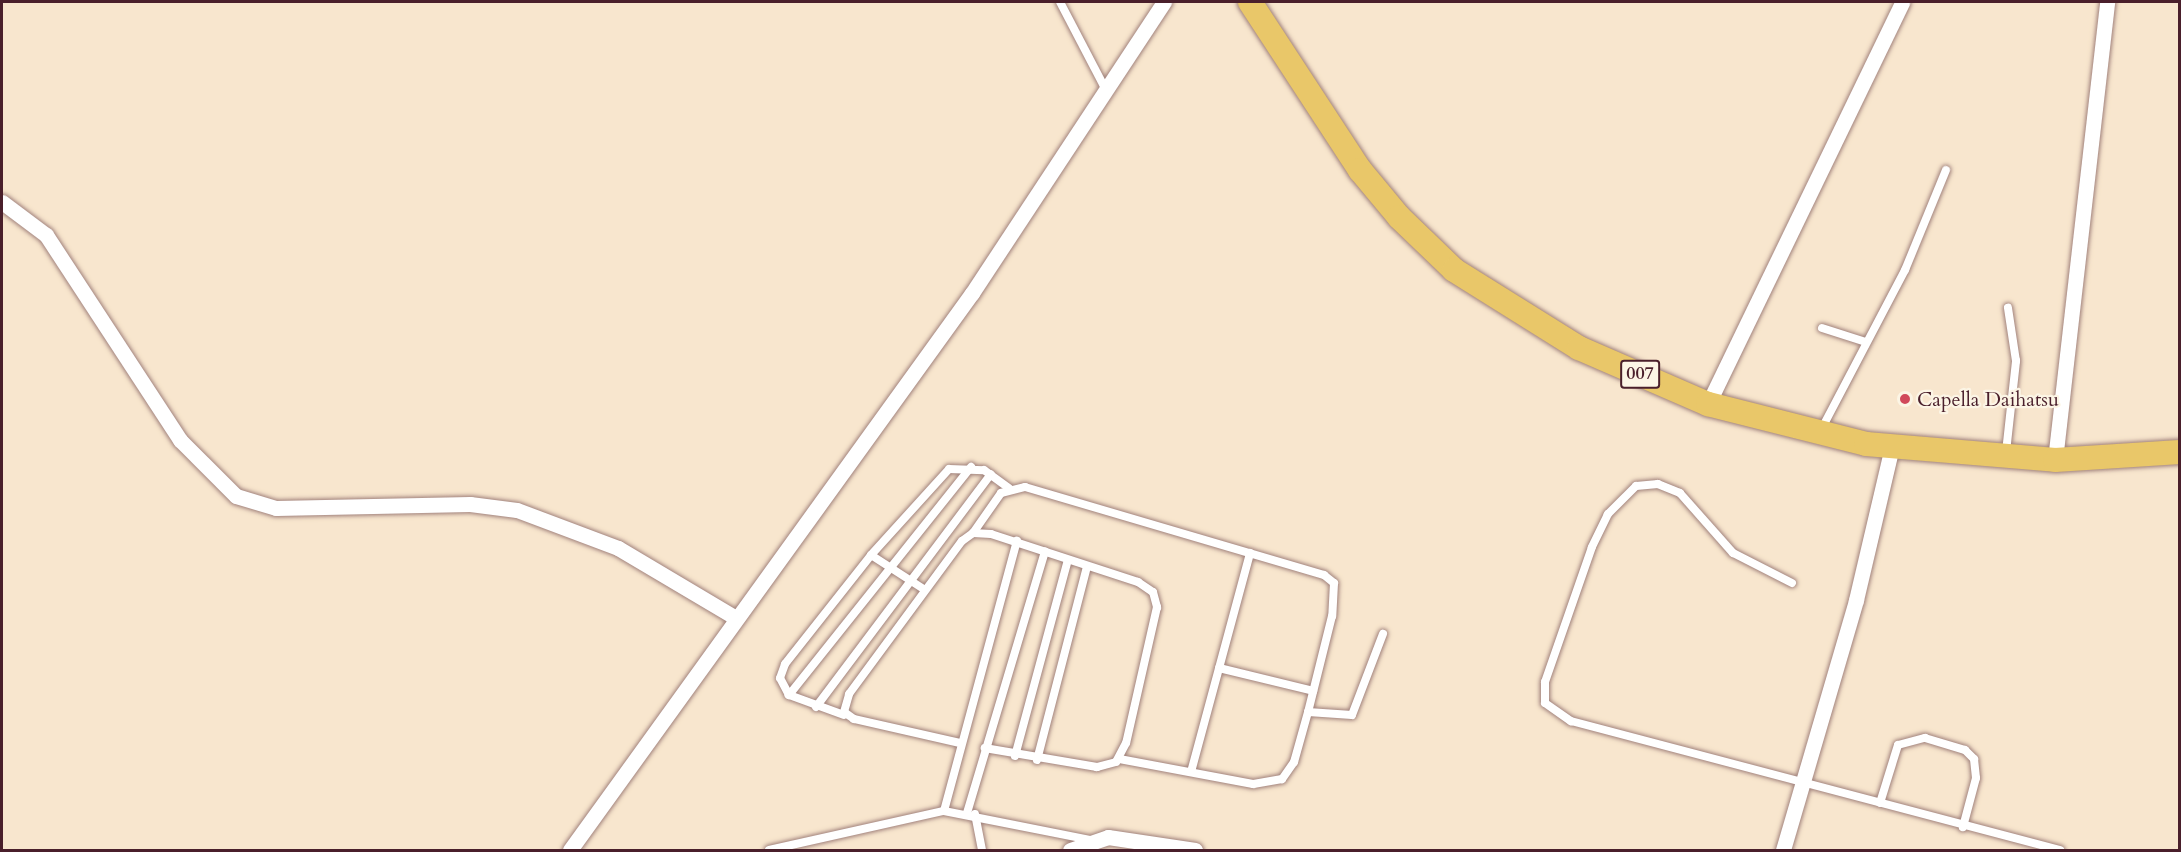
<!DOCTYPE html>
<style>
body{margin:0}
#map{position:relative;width:2181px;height:852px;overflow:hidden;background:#f8e6ce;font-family:Cardo,serif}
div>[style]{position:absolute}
.roads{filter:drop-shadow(0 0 2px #a1827c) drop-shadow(0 0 2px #a1827c)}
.service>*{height:8px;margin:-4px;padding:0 4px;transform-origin:4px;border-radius:4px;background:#fff}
.minor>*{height:15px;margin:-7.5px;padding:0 7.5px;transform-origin:7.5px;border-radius:7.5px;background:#fff}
.trunk>*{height:24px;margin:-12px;padding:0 12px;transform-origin:12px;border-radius:12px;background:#e9c769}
.dots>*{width:16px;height:16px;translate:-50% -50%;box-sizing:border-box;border:3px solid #fcf5e5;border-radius:50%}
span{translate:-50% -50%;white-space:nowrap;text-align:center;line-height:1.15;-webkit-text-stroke:4.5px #fcf5e5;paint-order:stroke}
.shield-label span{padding:2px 4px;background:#fcf5e5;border:2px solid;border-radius:4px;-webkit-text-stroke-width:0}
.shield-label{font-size:18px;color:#4a1f2b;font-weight:700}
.poi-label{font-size:20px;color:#4a1f2b}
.left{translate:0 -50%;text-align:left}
.frame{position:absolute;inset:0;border:3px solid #4a1f2b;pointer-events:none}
</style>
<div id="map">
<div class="roads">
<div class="service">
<div style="left:1060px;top:2px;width:99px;rotate:62.4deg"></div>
<div style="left:1822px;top:328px;width:46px;rotate:17.7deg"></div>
<div style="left:1821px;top:430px;width:181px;rotate:-62.3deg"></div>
<div style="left:1905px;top:270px;width:108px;rotate:-67.7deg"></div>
<div style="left:2006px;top:452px;width:92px;rotate:-83.7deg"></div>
<div style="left:2016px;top:361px;width:54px;rotate:-98.6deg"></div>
<div style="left:973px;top:533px;width:49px;rotate:-55deg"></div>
<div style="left:1001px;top:493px;width:25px;rotate:-14deg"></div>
<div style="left:1025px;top:487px;width:312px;rotate:16.4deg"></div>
<div style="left:1324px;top:575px;width:13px;rotate:39deg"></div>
<div style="left:1334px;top:583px;width:33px;rotate:93deg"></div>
<div style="left:1332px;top:616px;width:99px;rotate:104deg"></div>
<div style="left:1308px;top:712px;width:52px;rotate:105.6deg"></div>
<div style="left:1294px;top:762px;width:21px;rotate:125deg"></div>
<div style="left:1282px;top:779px;width:29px;rotate:170deg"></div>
<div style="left:1253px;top:784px;width:136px;rotate:-169.4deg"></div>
<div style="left:871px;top:555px;width:116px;rotate:-47.8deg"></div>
<div style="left:949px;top:469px;width:35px;rotate:2deg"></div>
<div style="left:984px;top:470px;width:31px;rotate:36deg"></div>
<div style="left:1792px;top:583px;width:66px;rotate:-153deg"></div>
<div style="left:1733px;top:553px;width:80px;rotate:-131.5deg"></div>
<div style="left:1680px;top:493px;width:24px;rotate:-158deg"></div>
<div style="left:1658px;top:484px;width:22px;rotate:175deg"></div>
<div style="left:1636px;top:486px;width:40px;rotate:135deg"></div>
<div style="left:1608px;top:514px;width:37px;rotate:116deg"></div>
<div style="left:1592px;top:547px;width:143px;rotate:109.2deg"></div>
<div style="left:1545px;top:682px;width:21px;rotate:90deg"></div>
<div style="left:1545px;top:703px;width:32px;rotate:35deg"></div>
<div style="left:1571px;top:721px;width:506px;rotate:14.78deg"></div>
<div style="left:1219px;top:668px;width:97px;rotate:13.7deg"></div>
<div style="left:789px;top:695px;width:292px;rotate:-51.4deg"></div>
<div style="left:816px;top:707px;width:291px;rotate:-53.1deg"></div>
<div style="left:1308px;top:712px;width:44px;rotate:3.9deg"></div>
<div style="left:1352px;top:715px;width:87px;rotate:-69.1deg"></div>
<div style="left:844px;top:715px;width:59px;rotate:-160deg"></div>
<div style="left:789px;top:695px;width:19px;rotate:-118deg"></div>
<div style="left:780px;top:678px;width:15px;rotate:-70deg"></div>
<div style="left:785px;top:664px;width:139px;rotate:-51.7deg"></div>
<div style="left:871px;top:555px;width:64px;rotate:32.9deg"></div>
<div style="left:960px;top:743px;width:109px;rotate:-167.2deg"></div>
<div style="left:854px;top:719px;width:12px;rotate:-145deg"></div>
<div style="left:844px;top:712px;width:19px;rotate:-74deg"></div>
<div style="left:849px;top:694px;width:190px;rotate:-53.6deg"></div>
<div style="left:962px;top:541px;width:14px;rotate:-36deg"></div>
<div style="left:973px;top:533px;width:18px;rotate:3deg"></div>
<div style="left:991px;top:534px;width:155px;rotate:18.1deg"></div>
<div style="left:1138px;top:582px;width:18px;rotate:34deg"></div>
<div style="left:1153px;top:592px;width:16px;rotate:75deg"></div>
<div style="left:1157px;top:607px;width:139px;rotate:102.8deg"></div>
<div style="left:1126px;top:743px;width:21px;rotate:118deg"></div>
<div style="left:1116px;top:762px;width:20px;rotate:165deg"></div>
<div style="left:1097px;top:767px;width:114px;rotate:-170.4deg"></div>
<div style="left:1015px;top:756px;width:203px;rotate:-74.9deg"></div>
<div style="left:1037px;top:760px;width:199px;rotate:-75.5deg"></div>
<div style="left:1191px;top:772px;width:227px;rotate:-74.9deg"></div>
<div style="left:1880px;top:803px;width:61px;rotate:-72.8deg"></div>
<div style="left:1898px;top:745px;width:28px;rotate:-15deg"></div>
<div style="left:1925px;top:738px;width:42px;rotate:16.7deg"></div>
<div style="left:1965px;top:750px;width:13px;rotate:45deg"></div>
<div style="left:1974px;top:759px;width:19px;rotate:84deg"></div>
<div style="left:1976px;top:778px;width:51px;rotate:104.9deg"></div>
<div style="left:944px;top:811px;width:280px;rotate:-74.9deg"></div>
<div style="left:967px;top:813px;width:273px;rotate:-73.4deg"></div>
<div style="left:975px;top:814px;width:37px;rotate:79deg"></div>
<div style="left:769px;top:850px;width:179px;rotate:-12.6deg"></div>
<div style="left:944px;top:811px;width:150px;rotate:11.2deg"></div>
</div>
<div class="minor">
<div style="left:2px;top:202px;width:55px;rotate:36.9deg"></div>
<div style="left:46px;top:235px;width:245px;rotate:56.8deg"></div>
<div style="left:180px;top:440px;width:79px;rotate:45deg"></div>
<div style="left:236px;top:496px;width:42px;rotate:16.7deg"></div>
<div style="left:276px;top:508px;width:194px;rotate:-1.2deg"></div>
<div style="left:470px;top:504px;width:47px;rotate:7.3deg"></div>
<div style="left:517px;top:510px;width:108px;rotate:20.6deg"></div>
<div style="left:618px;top:548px;width:135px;rotate:30.7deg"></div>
<div style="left:1708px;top:404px;width:446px;rotate:-64.2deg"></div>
<div style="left:2055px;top:460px;width:461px;rotate:-83.5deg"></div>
<div style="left:570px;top:850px;width:687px;rotate:-54.18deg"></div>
<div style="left:972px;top:293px;width:349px;rotate:-56.6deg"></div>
<div style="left:1070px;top:850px;width:40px;rotate:-18.9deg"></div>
<div style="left:1108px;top:837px;width:88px;rotate:8.5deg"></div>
<div style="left:1783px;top:850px;width:260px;rotate:-73.7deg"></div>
<div style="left:1856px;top:600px;width:157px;rotate:-76.8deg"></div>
</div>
<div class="trunk">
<div style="left:1250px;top:2px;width:201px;rotate:56.8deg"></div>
<div style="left:1360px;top:170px;width:61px;rotate:50.3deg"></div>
<div style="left:1399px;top:217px;width:76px;rotate:43.9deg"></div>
<div style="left:1454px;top:270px;width:147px;rotate:32deg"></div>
<div style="left:1579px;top:348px;width:141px;rotate:23.5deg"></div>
<div style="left:1708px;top:404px;width:163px;rotate:14.2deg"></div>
<div style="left:1866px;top:444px;width:190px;rotate:4.8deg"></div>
<div style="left:2055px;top:460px;width:125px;rotate:-3.7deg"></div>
</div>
</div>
<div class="dots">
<div style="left:1905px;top:399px;background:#d1495b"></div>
</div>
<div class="shield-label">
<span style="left:1640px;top:374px">007</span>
</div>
<div class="poi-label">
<span class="left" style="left:1917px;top:399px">Capella Daihatsu</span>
</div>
<div class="frame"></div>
</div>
